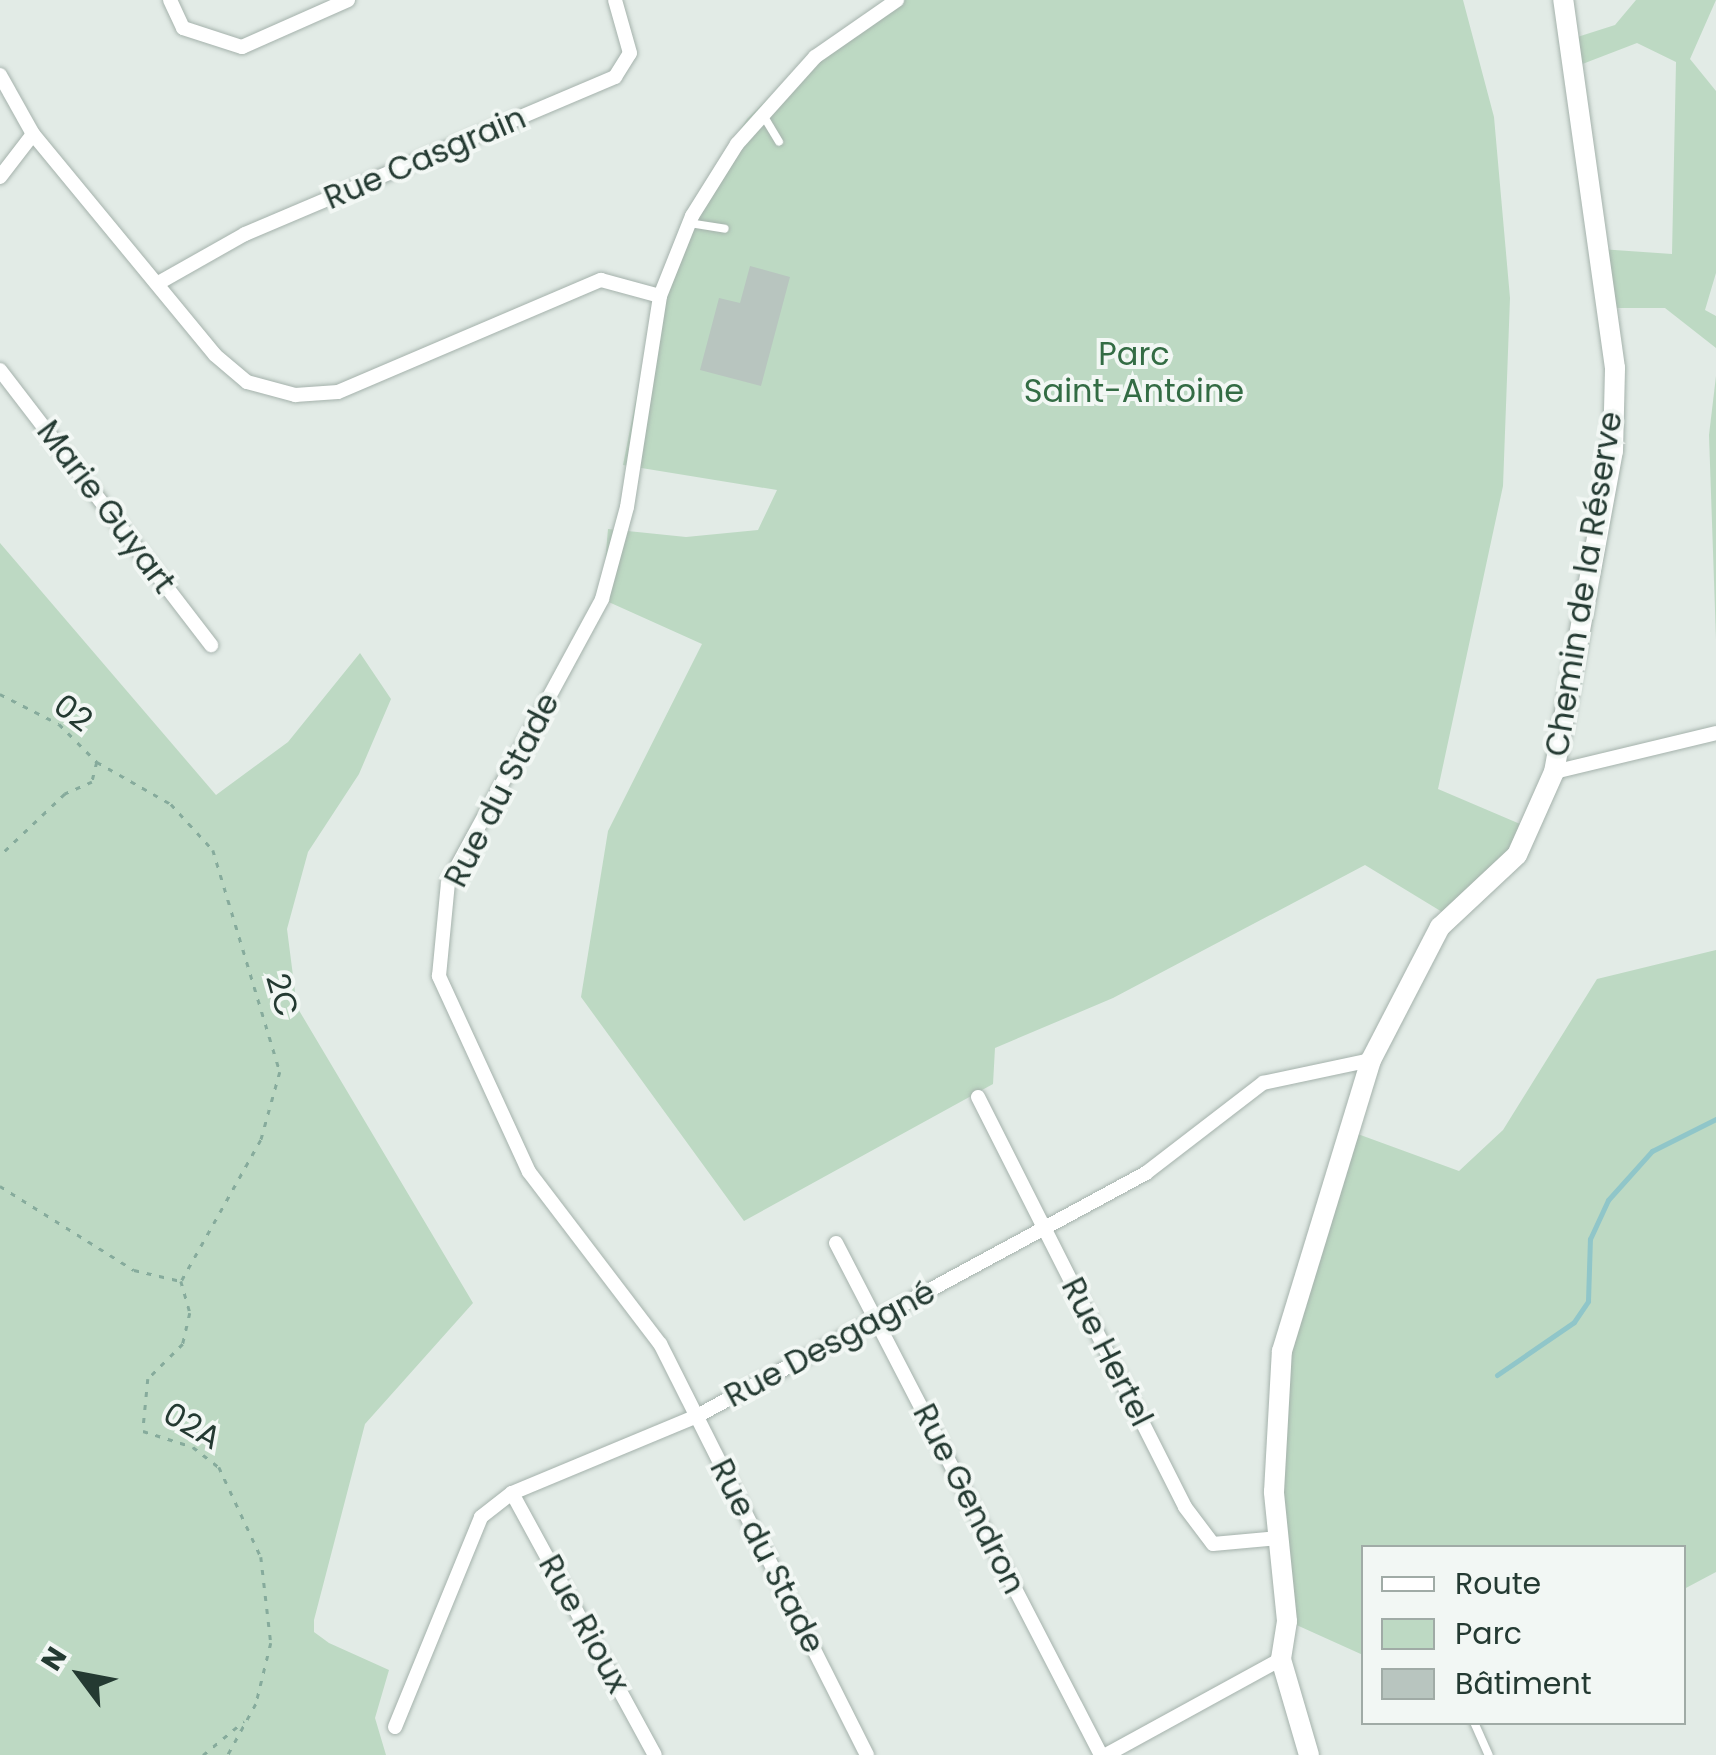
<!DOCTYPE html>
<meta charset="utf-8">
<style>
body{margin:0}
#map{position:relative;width:1716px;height:1755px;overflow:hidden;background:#e2ebe6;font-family:Poppins,sans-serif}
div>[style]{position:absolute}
.green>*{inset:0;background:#bdd9c3}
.stream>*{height:5px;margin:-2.5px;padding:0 2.5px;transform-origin:2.5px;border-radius:2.5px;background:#90c6c9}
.building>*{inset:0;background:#b8c5bf}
.path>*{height:2.5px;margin-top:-1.25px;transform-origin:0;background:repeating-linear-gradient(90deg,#86ab9c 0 5px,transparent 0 13px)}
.roads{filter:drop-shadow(0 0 2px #a5b2ac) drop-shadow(0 0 2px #a5b2ac)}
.lane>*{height:8px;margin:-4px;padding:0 4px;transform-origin:4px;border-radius:4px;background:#fff}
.street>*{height:14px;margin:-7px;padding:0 7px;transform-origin:7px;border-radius:7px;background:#fff}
.secondary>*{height:20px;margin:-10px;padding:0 10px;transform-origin:10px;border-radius:10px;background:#fff}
span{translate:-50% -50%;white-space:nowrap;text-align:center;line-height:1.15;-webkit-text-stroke:8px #f2f7f4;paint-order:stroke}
.street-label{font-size:32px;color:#243a32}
.park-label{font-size:32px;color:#336c44}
.legend{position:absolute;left:1361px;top:1545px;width:325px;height:180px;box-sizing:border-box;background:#f2f7f4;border:2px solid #a0aba6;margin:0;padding:12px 18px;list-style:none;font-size:30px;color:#243a32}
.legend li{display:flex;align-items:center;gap:20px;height:50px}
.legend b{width:50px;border:2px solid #a0aba6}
.north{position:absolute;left:30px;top:1625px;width:100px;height:100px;-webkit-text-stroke:8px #f2f7f4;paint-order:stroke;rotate:302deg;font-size:28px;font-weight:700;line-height:40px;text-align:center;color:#243a32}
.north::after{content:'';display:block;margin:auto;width:35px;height:45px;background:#243a32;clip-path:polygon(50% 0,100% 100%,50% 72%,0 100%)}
</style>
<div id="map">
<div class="green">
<div style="clip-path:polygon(892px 0,1463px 0,1494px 117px,1510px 298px,1503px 486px,1438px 789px,1532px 829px,1452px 918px,1365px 865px,1113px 998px,995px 1048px,993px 1084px,744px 1221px,581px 997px,608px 831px,702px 644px,602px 599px,608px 529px,686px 537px,758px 530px,777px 490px,623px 465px,656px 299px,690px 207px,747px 119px,826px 42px)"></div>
<div style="clip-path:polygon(1636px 0,1716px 0,1690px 59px,1716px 91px,1716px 273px,1705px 310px,1716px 316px,1716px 348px,1665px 308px,1607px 308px,1600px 249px,1672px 254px,1676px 62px,1637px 43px,1572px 68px,1568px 40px,1615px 25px)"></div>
<div style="clip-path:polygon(1716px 376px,1716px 639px,1709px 435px)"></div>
<div style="clip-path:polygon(0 543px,216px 795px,288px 742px,360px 653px,391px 699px,359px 774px,308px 852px,287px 929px,297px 1007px,473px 1303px,365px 1424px,314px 1620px,314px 1632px,329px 1643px,389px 1670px,375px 1718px,386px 1755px,0 1755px)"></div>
<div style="clip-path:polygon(1716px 950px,1716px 1572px,1684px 1589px,1684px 1548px,1364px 1548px,1363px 1655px,1281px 1618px,1282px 1352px,1344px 1129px,1459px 1171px,1503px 1130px,1597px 979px)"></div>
</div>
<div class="stream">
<div style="left:1497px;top:1375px;width:93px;rotate:-34.5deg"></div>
<div style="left:1574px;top:1322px;width:25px;rotate:-56deg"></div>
<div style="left:1588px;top:1301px;width:62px;rotate:-88.2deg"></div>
<div style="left:1590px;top:1239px;width:43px;rotate:-65.2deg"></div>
<div style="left:1608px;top:1200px;width:66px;rotate:-48.1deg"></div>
<div style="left:1652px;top:1151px;width:72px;rotate:-26.6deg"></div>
</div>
<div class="building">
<div style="clip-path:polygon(750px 266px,790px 277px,761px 386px,700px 370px,719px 298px,740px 303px)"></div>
</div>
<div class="path">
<div style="left:0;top:694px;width:66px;rotate:27deg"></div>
<div style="left:59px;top:724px;width:54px;rotate:45deg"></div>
<div style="left:97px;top:762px;width:21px;rotate:104deg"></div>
<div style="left:92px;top:782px;width:30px;rotate:156deg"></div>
<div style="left:65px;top:794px;width:90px;rotate:136.4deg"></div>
<div style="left:97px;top:762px;width:85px;rotate:29.6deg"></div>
<div style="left:171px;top:804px;width:62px;rotate:47.6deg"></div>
<div style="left:213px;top:850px;width:232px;rotate:73.2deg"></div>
<div style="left:280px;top:1072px;width:71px;rotate:105.6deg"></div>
<div style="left:261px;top:1140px;width:161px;rotate:119.4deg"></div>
<div style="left:0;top:1186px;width:158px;rotate:32.1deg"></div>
<div style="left:134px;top:1270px;width:48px;rotate:13.2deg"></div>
<div style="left:181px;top:1281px;width:33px;rotate:74deg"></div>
<div style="left:190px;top:1313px;width:32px;rotate:103deg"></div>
<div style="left:183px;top:1344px;width:49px;rotate:135deg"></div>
<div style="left:148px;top:1379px;width:52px;rotate:95.5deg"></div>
<div style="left:143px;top:1431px;width:52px;rotate:17.7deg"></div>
<div style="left:193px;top:1447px;width:33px;rotate:38deg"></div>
<div style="left:219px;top:1467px;width:99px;rotate:65deg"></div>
<div style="left:261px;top:1557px;width:87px;rotate:83.4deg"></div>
<div style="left:271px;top:1643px;width:63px;rotate:103.8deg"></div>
<div style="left:256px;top:1704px;width:58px;rotate:118.8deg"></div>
<div style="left:203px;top:1755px;width:53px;rotate:-39.7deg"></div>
</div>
<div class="roads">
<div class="lane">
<div style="left:763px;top:115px;width:31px;rotate:59deg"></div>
<div style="left:689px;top:223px;width:36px;rotate:9deg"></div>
<div style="left:1474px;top:1722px;width:36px;rotate:66deg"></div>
</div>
<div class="street">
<div style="left:170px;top:0;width:31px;rotate:65deg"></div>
<div style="left:183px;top:28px;width:62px;rotate:17.9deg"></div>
<div style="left:242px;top:47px;width:116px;rotate:-23.9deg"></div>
<div style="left:0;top:75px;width:68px;rotate:60.8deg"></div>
<div style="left:33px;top:134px;width:286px;rotate:50.5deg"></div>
<div style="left:215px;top:355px;width:42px;rotate:40.2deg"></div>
<div style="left:247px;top:382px;width:50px;rotate:15.2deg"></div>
<div style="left:295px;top:395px;width:43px;rotate:-4deg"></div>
<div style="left:338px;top:392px;width:286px;rotate:-23.1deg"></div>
<div style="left:601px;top:280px;width:61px;rotate:15.2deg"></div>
<div style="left:0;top:177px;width:54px;rotate:-52.5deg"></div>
<div style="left:162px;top:281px;width:95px;rotate:-29.5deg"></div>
<div style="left:245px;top:234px;width:402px;rotate:-23deg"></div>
<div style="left:615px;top:77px;width:28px;rotate:-58deg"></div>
<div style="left:630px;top:53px;width:55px;rotate:-105.8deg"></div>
<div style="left:0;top:370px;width:347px;rotate:52.5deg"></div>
<div style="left:1554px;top:772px;width:167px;rotate:-13.5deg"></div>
<div style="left:978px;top:1097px;width:459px;rotate:63.2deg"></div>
<div style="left:1185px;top:1507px;width:46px;rotate:52.9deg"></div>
<div style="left:1213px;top:1544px;width:66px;rotate:-5.2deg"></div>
<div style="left:836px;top:1243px;width:577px;rotate:62.63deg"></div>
<div style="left:512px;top:1493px;width:298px;rotate:61.4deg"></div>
<div style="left:395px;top:1727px;width:227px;rotate:-67.7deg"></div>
<div style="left:481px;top:1517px;width:39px;rotate:-38deg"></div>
<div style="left:512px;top:1493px;width:200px;rotate:-22.6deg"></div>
<div style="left:697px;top:1416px;width:511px;rotate:-28.42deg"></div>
<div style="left:1146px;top:1173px;width:148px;rotate:-37.6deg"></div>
<div style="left:1263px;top:1083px;width:110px;rotate:-12deg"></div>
<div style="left:867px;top:1755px;width:460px;rotate:-116.7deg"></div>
<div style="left:660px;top:1344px;width:216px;rotate:-127.3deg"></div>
<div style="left:529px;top:1172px;width:216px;rotate:-114.7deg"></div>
<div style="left:439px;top:976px;width:93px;rotate:-84.5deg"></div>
<div style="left:448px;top:883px;width:323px;rotate:-61.5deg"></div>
<div style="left:602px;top:599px;width:95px;rotate:-74.8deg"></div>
<div style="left:627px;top:507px;width:214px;rotate:-81.1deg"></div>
<div style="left:660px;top:296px;width:86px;rotate:-68.2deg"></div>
<div style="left:692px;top:216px;width:85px;rotate:-58deg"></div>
<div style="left:737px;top:144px;width:117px;rotate:-48.1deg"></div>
<div style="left:815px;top:57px;width:100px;rotate:-34.8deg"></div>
<div style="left:1106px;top:1755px;width:200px;rotate:-28.7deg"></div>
</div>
<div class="secondary">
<div style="left:1309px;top:1755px;width:100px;rotate:-106.3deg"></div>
<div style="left:1281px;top:1659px;width:38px;rotate:-81deg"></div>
<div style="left:1287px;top:1621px;width:130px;rotate:-95.8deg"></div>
<div style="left:1274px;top:1492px;width:141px;rotate:-86.8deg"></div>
<div style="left:1282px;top:1351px;width:304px;rotate:-73deg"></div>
<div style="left:1371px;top:1060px;width:150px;rotate:-62.6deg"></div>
<div style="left:1440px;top:927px;width:105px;rotate:-43.1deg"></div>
<div style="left:1517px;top:855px;width:91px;rotate:-66deg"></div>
<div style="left:1554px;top:772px;width:326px;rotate:-79.6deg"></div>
<div style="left:1613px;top:451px;width:83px;rotate:-88.6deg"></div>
<div style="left:1615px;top:368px;width:372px;rotate:-98deg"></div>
</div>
</div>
<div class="street-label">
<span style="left:425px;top:158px;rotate:-23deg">Rue Casgrain</span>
<span style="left:106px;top:507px;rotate:53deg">Marie Guyart</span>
<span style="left:1584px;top:584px;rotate:-81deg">Chemin de la Réserve</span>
<span style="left:73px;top:713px;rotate:37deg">02</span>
<span style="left:502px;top:790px;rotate:-63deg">Rue du Stade</span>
<span style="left:282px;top:995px;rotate:74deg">2C</span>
<span style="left:830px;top:1344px;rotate:-28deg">Rue Desgagné</span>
<span style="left:1107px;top:1352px;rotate:63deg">Rue Hertel</span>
<span style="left:192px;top:1426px;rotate:30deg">02A</span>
<span style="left:969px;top:1499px;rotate:63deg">Rue Gendron</span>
<span style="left:767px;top:1556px;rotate:63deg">Rue du Stade</span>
<span style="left:584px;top:1624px;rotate:61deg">Rue Rioux</span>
</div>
<div class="park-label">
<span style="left:1134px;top:373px">Parc<br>Saint-Antoine</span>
</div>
<ul class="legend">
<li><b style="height:12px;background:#fff"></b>Route</li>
<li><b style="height:28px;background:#bdd9c3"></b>Parc</li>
<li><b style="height:28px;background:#b8c5bf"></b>Bâtiment</li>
</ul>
<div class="north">N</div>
</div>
